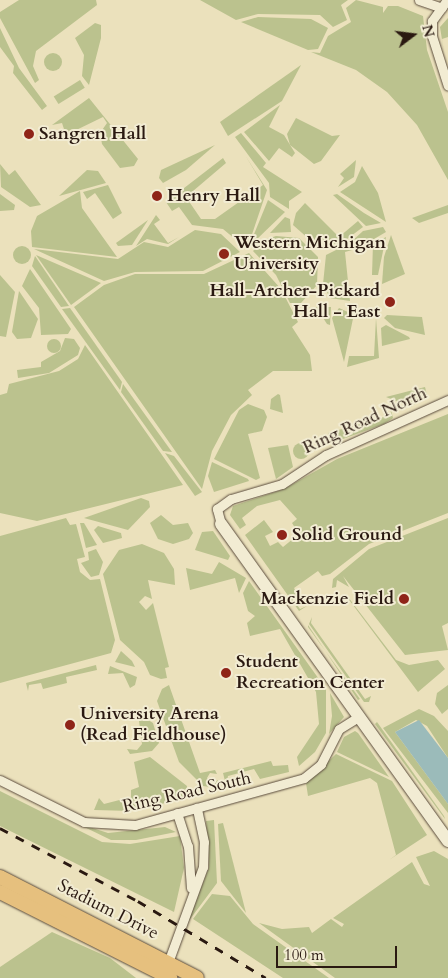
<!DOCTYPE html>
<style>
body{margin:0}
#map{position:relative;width:448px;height:978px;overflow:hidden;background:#ebe1bc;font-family:Cardo,serif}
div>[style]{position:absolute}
.green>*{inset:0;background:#bbc28e;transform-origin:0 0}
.round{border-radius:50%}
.water>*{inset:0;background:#9bbbba}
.roads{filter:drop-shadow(0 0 1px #5a4b3c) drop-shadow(0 0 1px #5a4b3c)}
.street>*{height:9px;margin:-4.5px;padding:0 4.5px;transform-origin:4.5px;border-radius:4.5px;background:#f2ecd3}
.secondary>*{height:12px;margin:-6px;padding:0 6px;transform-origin:6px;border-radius:6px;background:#f2ecd3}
.primary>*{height:14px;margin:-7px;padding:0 7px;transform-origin:7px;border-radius:7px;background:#e6c07e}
.rail>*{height:2.5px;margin-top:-1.25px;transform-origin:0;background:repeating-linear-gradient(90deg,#2a1911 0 9px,transparent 0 18px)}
.dots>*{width:14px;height:14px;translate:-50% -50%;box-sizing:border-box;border:2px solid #f2ecd3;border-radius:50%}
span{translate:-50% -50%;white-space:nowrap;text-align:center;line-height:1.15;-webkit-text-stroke:4px #f2ecd3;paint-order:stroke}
.poi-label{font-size:18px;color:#2a1911;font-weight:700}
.left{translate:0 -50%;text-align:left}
.right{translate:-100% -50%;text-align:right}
.street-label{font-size:18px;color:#2a1911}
.north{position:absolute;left:388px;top:10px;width:50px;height:50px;-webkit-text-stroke:4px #f2ecd3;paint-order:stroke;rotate:75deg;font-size:14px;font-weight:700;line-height:20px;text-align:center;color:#2a1911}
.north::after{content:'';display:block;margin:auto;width:18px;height:22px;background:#2a1911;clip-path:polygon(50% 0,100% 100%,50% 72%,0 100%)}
.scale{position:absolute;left:276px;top:946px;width:121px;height:22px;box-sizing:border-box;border:2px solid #2a1911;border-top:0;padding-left:6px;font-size:15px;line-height:18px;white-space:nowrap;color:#2a1911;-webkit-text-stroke:4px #f2ecd3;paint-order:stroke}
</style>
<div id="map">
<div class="green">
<div style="clip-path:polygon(19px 0,96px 0,97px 5px,36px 51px,33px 66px,39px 80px,35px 83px,0 18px,0 12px)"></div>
<div style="clip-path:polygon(200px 0,348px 0,341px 5px,347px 20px,333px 27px,320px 15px,258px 14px,236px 20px)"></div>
<div style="clip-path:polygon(356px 0,383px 7px,383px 13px,388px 6px,398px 6px,423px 16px,427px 50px,448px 112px,448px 180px,417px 125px,387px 92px,356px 70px,311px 52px,320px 53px,328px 36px,351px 22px,346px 8px)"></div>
<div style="clip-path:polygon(258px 17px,311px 19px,328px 28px,318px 49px,308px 50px,241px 22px)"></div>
<div style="clip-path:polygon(448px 18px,448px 37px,442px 39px,445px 59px,440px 27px)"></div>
<div style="clip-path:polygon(95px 23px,101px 25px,101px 38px,89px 85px,82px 76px,84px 55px,75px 38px)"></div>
<div style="clip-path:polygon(0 28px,19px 68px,47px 106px,42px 110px,13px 73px,14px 66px,0 47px)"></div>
<div class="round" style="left:44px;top:53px;width:18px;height:18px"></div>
<div style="clip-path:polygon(301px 65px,282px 101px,228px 136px,220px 122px)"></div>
<div style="left:80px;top:80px;width:9px;height:31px;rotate:58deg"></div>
<div style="clip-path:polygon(89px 98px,138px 159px,134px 166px,120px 168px,102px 144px,100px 133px,107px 123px,103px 117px,66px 135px,62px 123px,52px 125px)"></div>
<div style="clip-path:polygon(280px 105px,269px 127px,284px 135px,295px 153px,292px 157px,279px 148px,269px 161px,244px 132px)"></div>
<div style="clip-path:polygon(296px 118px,332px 136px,340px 135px,321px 161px,314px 164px,290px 145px,287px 134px)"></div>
<div style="clip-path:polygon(241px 133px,266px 163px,263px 167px,302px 192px,289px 201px,289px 209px,270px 197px,269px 183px,235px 137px)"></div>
<div style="clip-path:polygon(215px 145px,186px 170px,163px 183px,159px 178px,161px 170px)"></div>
<div style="clip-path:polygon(245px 155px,267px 190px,247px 249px,223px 229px,192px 225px,179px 207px,172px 211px,166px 202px,223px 158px,226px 163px,186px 197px,201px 219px,215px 219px,263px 185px)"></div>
<div style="clip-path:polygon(356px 160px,354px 177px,338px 187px,344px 178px,340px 174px)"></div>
<div style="clip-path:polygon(0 164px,9px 175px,15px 170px,41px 205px,30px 207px,1px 187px)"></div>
<div style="clip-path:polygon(362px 166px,378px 193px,386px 222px,340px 192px,355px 182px)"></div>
<div style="clip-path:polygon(87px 170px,98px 171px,106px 183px,59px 196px)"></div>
<div style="clip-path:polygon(108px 185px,122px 213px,113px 219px,95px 193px,87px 199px,83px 192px)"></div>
<div style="clip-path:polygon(80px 191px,82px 208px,117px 257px,32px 247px,31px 231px,37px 216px)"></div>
<div style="clip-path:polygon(0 194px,15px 205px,14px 210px,0 211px)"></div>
<div style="clip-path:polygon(337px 194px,364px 213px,381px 223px,366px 226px,333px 195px)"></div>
<div style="clip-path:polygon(268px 200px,285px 212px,251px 245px,250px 244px)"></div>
<div style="clip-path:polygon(305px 203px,339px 237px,358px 221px,363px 227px,343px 242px,319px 248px,293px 225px,296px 213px)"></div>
<div style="clip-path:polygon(448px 205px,448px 213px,419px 223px,412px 218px)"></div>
<div style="clip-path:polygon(156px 215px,160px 220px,154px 224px,168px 243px,179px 237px,168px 244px,147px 239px,136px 246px)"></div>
<div style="clip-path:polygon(285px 217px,290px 219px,291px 232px,270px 233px)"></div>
<div style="clip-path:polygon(148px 220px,132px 245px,118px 246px,116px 243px)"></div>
<div style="clip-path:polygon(383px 227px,386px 232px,374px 239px,351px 242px,363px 231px)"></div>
<div style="clip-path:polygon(195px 230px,221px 234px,240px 252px,203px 271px,135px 272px,104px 281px,34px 249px,118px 259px,144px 242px,168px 247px)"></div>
<div style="clip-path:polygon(391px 235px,405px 274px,382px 284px,384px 257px)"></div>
<div style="clip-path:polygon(276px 236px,299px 238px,318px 257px,317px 285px,301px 303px,290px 303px,276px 275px,253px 251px,264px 240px)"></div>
<div style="clip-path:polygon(386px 237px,378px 275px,372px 275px,373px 244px)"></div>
<div style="clip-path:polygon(370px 245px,345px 252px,350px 301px,330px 298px,323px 284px,326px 255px,344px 246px)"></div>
<div class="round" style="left:13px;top:246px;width:18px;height:18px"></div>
<div style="clip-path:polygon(249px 253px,281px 289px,298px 322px,292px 327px,310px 355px,312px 371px,273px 371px,248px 390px,252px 395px,231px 415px,212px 451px,202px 489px,74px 307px,104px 285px,135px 274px,204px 274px)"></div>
<div style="clip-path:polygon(36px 255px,101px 283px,71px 305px)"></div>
<div style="clip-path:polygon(35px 256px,69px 306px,61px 307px,32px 266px)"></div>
<div style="clip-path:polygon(30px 269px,71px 329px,68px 334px,41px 335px,39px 308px,22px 286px)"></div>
<div style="clip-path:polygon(0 275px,15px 292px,6px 337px,0 336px)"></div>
<div style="clip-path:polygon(19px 291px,38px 319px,31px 338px,17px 339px,12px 332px)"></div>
<div style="clip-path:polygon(316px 307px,331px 307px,330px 325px,327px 324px)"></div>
<div style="clip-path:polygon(70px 308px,122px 382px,120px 390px,62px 309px)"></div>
<div style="clip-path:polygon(339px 308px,350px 313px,355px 309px,344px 362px,332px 318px)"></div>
<div style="clip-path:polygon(387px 315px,422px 317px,425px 335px,395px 328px,384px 318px)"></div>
<div style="clip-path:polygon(376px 318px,379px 358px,347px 367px,349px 356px,374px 356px)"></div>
<div style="clip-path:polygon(386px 325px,409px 337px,410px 339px,382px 346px,381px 328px)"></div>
<div style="clip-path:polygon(65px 338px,74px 339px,80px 348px,78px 355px,49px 373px,18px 378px,17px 370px,41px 367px,41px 362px,60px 351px)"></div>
<div class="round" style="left:47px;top:339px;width:14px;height:14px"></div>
<div style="clip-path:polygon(85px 345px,183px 485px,37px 521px,0 513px,0 395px,7px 393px,9px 384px,59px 371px,78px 359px)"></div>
<div style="clip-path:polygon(123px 384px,172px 452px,163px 451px,121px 392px)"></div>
<div style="clip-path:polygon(425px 387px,427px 395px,411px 407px,386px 397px)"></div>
<div style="clip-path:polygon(278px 394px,280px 395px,283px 413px,270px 409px,271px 399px)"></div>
<div style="clip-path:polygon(248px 404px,264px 410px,267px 417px,262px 431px,248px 434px,260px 478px,256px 480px,214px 459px,239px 410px)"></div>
<div style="clip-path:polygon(390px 405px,393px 418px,384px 424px,332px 443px,328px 433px,391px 415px)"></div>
<div style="clip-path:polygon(448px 414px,448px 513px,369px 544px,330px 574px,322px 576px,318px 571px,294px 588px,298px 594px,292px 598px,300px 609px,307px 606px,299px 611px,245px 535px,264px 520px,273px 532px,265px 536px,270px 546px,278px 542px,283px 547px,299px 534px,292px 523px,297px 519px,280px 500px,257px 506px,242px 518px,246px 525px,240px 529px,230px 515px,233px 506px,284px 489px,337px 459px)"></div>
<div class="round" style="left:293px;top:443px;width:16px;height:16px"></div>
<div style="clip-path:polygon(288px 445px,293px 467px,276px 479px,268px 448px)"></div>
<div style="clip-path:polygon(165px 453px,174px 456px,202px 492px,195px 496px)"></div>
<div style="clip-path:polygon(212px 462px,248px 479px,249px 481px,214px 492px,208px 476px)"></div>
<div style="clip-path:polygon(141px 498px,149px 501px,150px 507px,128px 530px,84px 518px)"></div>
<div style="clip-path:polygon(161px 515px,173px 525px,188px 523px,193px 533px,189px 539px,173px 544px,158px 539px,150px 523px)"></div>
<div style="clip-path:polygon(66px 518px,70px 525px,76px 524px,85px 557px,77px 559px,80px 572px,90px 580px,100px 579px,115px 640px,111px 653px,0 683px,0 536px)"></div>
<div style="clip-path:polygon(448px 518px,448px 623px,442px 626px,448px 650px,405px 655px,343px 576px,349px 587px,337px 580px,336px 587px,332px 588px,333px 579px,369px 549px)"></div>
<div style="clip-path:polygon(80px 523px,84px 523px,97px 545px,86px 548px)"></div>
<div style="clip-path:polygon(98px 526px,121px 533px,122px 538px,103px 543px,94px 530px)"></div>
<div style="clip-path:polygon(213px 531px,230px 556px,228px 560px,195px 550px,202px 532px)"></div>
<div style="clip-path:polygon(142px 544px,164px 553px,174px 569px,175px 585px,148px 580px,152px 599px,145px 596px,139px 602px,146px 610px,153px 603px,169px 667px,165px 668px,167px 678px,161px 679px,150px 675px,144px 662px,120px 640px,103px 574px,119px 550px)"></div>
<div style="clip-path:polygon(96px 549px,103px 562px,99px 575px,91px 577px,81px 563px,89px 560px,88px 552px)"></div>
<div style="clip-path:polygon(219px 562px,246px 578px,239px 593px,235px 578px,190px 590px,186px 568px,212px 574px)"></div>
<div style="clip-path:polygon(249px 581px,326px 689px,326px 733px,315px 752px,299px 766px,297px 757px,319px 724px,316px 692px,280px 629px,250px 636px,247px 623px,255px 616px,248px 611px,243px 593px)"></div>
<div style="clip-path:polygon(341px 596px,348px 597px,396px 660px,409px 665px,438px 660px,445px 669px,418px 692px,347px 597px,340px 600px)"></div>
<div style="clip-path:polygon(312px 617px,311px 623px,365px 699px,371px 696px,369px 702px,364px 702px,309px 624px)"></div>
<div style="clip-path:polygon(308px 625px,308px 627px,360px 699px,358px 700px)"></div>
<div style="clip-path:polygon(121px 651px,132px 661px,135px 667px,115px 662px)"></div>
<div style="clip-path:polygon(96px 665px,97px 670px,66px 677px,67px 683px,43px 689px,41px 683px,29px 685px,28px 691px,26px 683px)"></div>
<div style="clip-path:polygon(110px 666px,137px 677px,135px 685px,130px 688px,123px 673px,108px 674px)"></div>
<div style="clip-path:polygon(169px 685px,200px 773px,215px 770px,217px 774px,210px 773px,207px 778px,211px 784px,218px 780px,217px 788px,203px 786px,179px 762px,157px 701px,162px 689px)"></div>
<div style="clip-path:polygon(448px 685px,448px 709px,442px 714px,435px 704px,437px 693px)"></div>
<div style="clip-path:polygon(330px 693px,344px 717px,329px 734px,332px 716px)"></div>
<div style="clip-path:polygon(419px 709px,434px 716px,448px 731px,448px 758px,427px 726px,416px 720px,395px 732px,448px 804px,448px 813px,383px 728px)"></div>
<div style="clip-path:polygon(145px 718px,153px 723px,159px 743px,152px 751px,130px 754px,127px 749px,137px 750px,142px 744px,139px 721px)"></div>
<div style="clip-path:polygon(377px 722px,444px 816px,445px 819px,375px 724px)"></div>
<div style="clip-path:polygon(355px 731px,358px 733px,389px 777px,337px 752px,344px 737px)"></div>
<div style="clip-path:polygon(336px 754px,392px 781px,427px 835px,389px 860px,396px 855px,377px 783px,370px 778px,308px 796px,306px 783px)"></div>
<div style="clip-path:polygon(150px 757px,187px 786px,186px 798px,132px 811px,94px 810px,99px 798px,104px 804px,131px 797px,131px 790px,139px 787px,134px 762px)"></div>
<div style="clip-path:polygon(271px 761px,273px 766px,288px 765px,289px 772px,260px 779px,254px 769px,228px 776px,226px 785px,223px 773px)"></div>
<div style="clip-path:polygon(0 791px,102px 842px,130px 844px,180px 836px,184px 868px,174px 912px,0 826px)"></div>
<div style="clip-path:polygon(214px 820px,217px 883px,188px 922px,209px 867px,206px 821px)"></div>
<div style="clip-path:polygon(74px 822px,108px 833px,165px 827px,176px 832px,136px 840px,111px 840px)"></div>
<div style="clip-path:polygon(223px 823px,246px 913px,221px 881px,218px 824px)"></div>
<div style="clip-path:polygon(434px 851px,448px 859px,448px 978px,335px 978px,259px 923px,282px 929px,309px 927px,312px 933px,331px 919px,342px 927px,344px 924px,333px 918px,412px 862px,424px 884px,430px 886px,416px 857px)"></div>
<div style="clip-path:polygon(212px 894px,230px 896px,253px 924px,329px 978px,283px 978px,193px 919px)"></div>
<div style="clip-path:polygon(52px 932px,110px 958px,136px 978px,0 978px,0 967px)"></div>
</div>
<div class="water">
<div style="clip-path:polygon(419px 720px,448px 758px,448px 804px,395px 732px)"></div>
</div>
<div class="roads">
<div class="street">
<div style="left:419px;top:0;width:24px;rotate:19deg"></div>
<div style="left:447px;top:0;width:26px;rotate:126deg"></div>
<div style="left:432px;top:21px;width:15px;rotate:90deg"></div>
<div style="left:432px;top:36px;width:52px;rotate:72.3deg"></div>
<div style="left:221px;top:524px;width:16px;rotate:-105deg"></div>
<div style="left:217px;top:509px;width:17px;rotate:-36deg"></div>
<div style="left:231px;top:499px;width:53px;rotate:-16.4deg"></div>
<div style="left:282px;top:484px;width:53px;rotate:-33.4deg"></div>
<div style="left:326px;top:455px;width:134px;rotate:-24.3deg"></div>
<div style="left:0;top:780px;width:94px;rotate:26.6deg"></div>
<div style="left:84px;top:822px;width:51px;rotate:3.4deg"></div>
<div style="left:135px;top:825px;width:175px;rotate:-15.5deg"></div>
<div style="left:304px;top:778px;width:22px;rotate:-39deg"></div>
<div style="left:321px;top:764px;width:39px;rotate:-63deg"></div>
<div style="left:339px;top:729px;width:22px;rotate:-32deg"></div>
<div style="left:177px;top:813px;width:35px;rotate:72deg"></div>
<div style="left:188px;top:846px;width:42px;rotate:85.9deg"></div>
<div style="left:166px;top:968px;width:108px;rotate:-69.9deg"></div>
<div style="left:203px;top:867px;width:25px;rotate:-88deg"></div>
<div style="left:204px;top:842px;width:35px;rotate:-102deg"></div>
</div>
<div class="secondary">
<div style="left:221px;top:524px;width:390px;rotate:54.4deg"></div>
</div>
<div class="primary">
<div style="left:0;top:877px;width:221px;rotate:27.1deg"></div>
<div style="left:0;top:892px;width:191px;rotate:26.8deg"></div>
</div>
</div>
<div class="rail">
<div style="left:0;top:828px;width:156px;rotate:27.9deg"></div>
<div style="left:138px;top:901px;width:149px;rotate:31deg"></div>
</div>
<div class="dots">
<div style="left:29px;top:134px;background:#8f2418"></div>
<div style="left:157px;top:196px;background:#8f2418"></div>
<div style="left:224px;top:254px;background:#8f2418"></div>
<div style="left:390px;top:302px;background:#8f2418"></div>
<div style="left:282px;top:535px;background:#8f2418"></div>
<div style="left:404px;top:599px;background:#8f2418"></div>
<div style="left:226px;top:673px;background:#8f2418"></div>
<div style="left:70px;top:725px;background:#8f2418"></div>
</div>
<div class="poi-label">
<span class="left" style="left:39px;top:134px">Sangren Hall</span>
<span class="left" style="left:167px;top:196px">Henry Hall</span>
<span class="left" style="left:234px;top:254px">Western Michigan<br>University</span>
<span class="right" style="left:380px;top:302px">Hall-Archer-Pickard<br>Hall - East</span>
<span class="left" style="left:292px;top:535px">Solid Ground</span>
<span class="right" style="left:394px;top:599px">Mackenzie Field</span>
<span class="left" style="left:236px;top:673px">Student<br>Recreation Center</span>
<span class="left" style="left:80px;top:725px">University Arena<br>(Read Fieldhouse)</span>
</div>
<div class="street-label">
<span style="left:365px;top:421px;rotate:-25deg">Ring Road North</span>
<span style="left:187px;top:793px;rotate:-13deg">Ring Road South</span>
<span style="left:108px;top:910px;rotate:27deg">Stadium Drive</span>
</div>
<div class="north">N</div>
<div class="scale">100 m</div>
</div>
